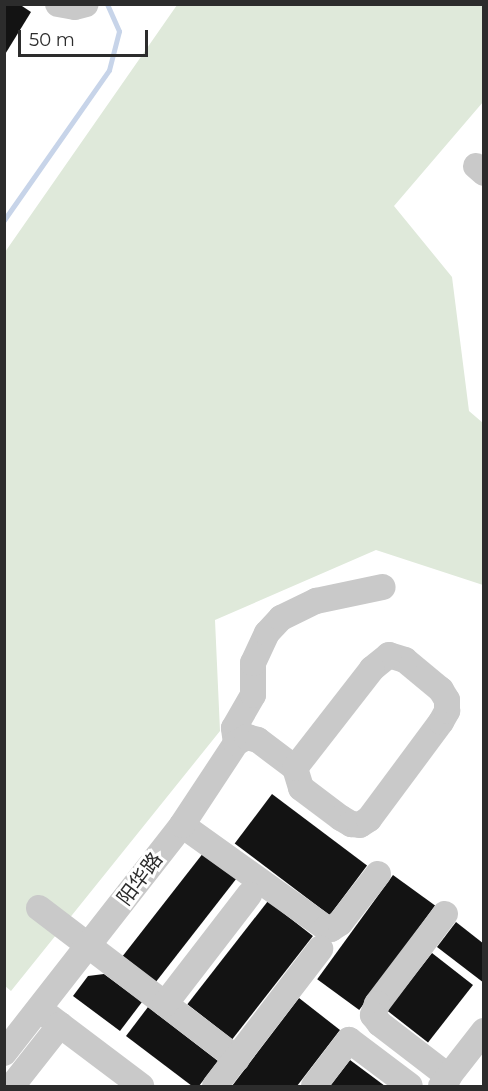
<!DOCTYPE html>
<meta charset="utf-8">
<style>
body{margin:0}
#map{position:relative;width:488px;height:1091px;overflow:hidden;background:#fff;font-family:Montserrat,"Noto Sans SC",sans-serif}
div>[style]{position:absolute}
.green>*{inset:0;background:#dfe9da}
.stream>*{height:5px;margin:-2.5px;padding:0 2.5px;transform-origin:2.5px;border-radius:2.5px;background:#c7d4e9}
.building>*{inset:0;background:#131313;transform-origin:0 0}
.minor>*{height:26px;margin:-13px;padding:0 13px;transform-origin:13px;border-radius:13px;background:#c9c9c9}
span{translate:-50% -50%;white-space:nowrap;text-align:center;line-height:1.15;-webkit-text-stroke:6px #fff;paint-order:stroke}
.street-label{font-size:20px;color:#2c2c2c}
.frame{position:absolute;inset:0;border:6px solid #2c2c2c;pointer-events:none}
.scale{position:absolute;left:18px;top:30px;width:130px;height:27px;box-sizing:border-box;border:3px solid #2c2c2c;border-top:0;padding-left:8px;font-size:18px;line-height:21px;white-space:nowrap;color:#2c2c2c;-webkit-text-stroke:4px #fff;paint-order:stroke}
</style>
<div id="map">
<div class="green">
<div style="clip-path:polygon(177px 5px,483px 5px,483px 102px,394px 206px,452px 277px,469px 411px,483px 423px,483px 585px,376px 550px,215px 620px,220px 731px,11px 991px,5px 986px,5px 252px)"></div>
</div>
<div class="stream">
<div style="left:4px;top:220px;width:183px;rotate:-55deg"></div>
<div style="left:109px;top:70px;width:40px;rotate:-75.6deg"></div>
<div style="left:119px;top:31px;width:30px;rotate:-114deg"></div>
</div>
<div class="building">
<div style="clip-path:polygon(4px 4px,19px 4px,31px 12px,4px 56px)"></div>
<div style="left:272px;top:794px;width:119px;height:62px;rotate:37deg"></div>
<div style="left:204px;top:852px;width:42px;height:132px;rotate:38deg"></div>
<div style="left:393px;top:875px;width:52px;height:129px;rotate:36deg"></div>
<div style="left:268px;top:901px;width:57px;height:131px;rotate:38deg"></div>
<div style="clip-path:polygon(456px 922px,484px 944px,484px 983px,437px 947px)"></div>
<div style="left:432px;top:953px;width:52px;height:73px;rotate:38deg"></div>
<div style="clip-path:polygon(104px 974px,142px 1002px,120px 1031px,73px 996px,88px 976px)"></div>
<div style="clip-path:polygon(299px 998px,340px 1030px,297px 1086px,232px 1086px)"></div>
<div style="clip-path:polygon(148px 1007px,218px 1061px,199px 1086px,192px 1086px,126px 1036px)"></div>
<div style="clip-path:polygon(350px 1060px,385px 1086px,330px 1086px)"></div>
</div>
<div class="minor">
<div style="left:58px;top:4px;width:17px;rotate:10deg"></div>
<div style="left:75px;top:7px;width:11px;rotate:-15deg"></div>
<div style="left:476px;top:166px;width:11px;rotate:41deg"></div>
<div style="left:236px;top:743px;width:15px;rotate:-98deg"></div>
<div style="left:234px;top:728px;width:38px;rotate:-60deg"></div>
<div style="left:253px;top:695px;width:32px;rotate:-90deg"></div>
<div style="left:253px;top:663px;width:33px;rotate:-65deg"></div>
<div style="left:267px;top:633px;width:21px;rotate:-47deg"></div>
<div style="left:281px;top:618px;width:39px;rotate:-26deg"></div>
<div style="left:316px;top:601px;width:68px;rotate:-11.8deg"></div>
<div style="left:182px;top:825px;width:177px;rotate:35.6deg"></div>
<div style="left:326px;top:928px;width:5px;rotate:11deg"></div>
<div style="left:331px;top:929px;width:11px;rotate:-34deg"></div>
<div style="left:340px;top:923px;width:62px;rotate:-52.2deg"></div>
<div style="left:39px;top:908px;width:249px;rotate:37.3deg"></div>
<div style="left:445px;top:914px;width:113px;rotate:127.1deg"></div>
<div style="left:377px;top:1004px;width:12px;rotate:110deg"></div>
<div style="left:373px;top:1015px;width:11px;rotate:52deg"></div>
<div style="left:380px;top:1024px;width:87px;rotate:37.5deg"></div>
<div style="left:165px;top:1004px;width:138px;rotate:-52.4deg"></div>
<div style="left:39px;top:1009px;width:128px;rotate:37deg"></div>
<div style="left:4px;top:1053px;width:289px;rotate:-52deg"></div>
<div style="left:182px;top:825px;width:98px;rotate:-56.6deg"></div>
<div style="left:236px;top:743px;width:13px;rotate:-29deg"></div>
<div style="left:247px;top:737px;width:11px;rotate:15deg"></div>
<div style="left:258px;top:740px;width:46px;rotate:37.1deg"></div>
<div style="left:295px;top:768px;width:21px;rotate:73deg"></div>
<div style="left:301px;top:788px;width:50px;rotate:36.9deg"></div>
<div style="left:341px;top:818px;width:12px;rotate:31deg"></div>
<div style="left:351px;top:824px;width:9px;rotate:6deg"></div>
<div style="left:360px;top:825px;width:11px;rotate:-34deg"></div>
<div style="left:369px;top:819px;width:121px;rotate:-53.4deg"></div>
<div style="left:441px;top:722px;width:13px;rotate:-61deg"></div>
<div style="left:447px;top:711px;width:11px;rotate:-90deg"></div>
<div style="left:447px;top:700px;width:12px;rotate:-121deg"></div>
<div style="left:441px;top:690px;width:47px;rotate:-140.2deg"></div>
<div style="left:405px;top:660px;width:17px;rotate:-163deg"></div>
<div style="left:389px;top:655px;width:22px;rotate:141deg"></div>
<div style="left:372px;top:669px;width:125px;rotate:127.9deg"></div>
<div style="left:12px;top:1086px;width:78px;rotate:-51.8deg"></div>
<div style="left:215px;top:1086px;width:173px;rotate:-52.5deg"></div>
<div style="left:314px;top:1086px;width:58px;rotate:-52.7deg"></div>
<div style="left:349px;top:1040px;width:76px;rotate:37deg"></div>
<div style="left:441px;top:1086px;width:70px;rotate:-52deg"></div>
</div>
<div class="street-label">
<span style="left:140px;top:879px;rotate:-53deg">阳华路</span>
</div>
<div class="frame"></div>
<div class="scale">50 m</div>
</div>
